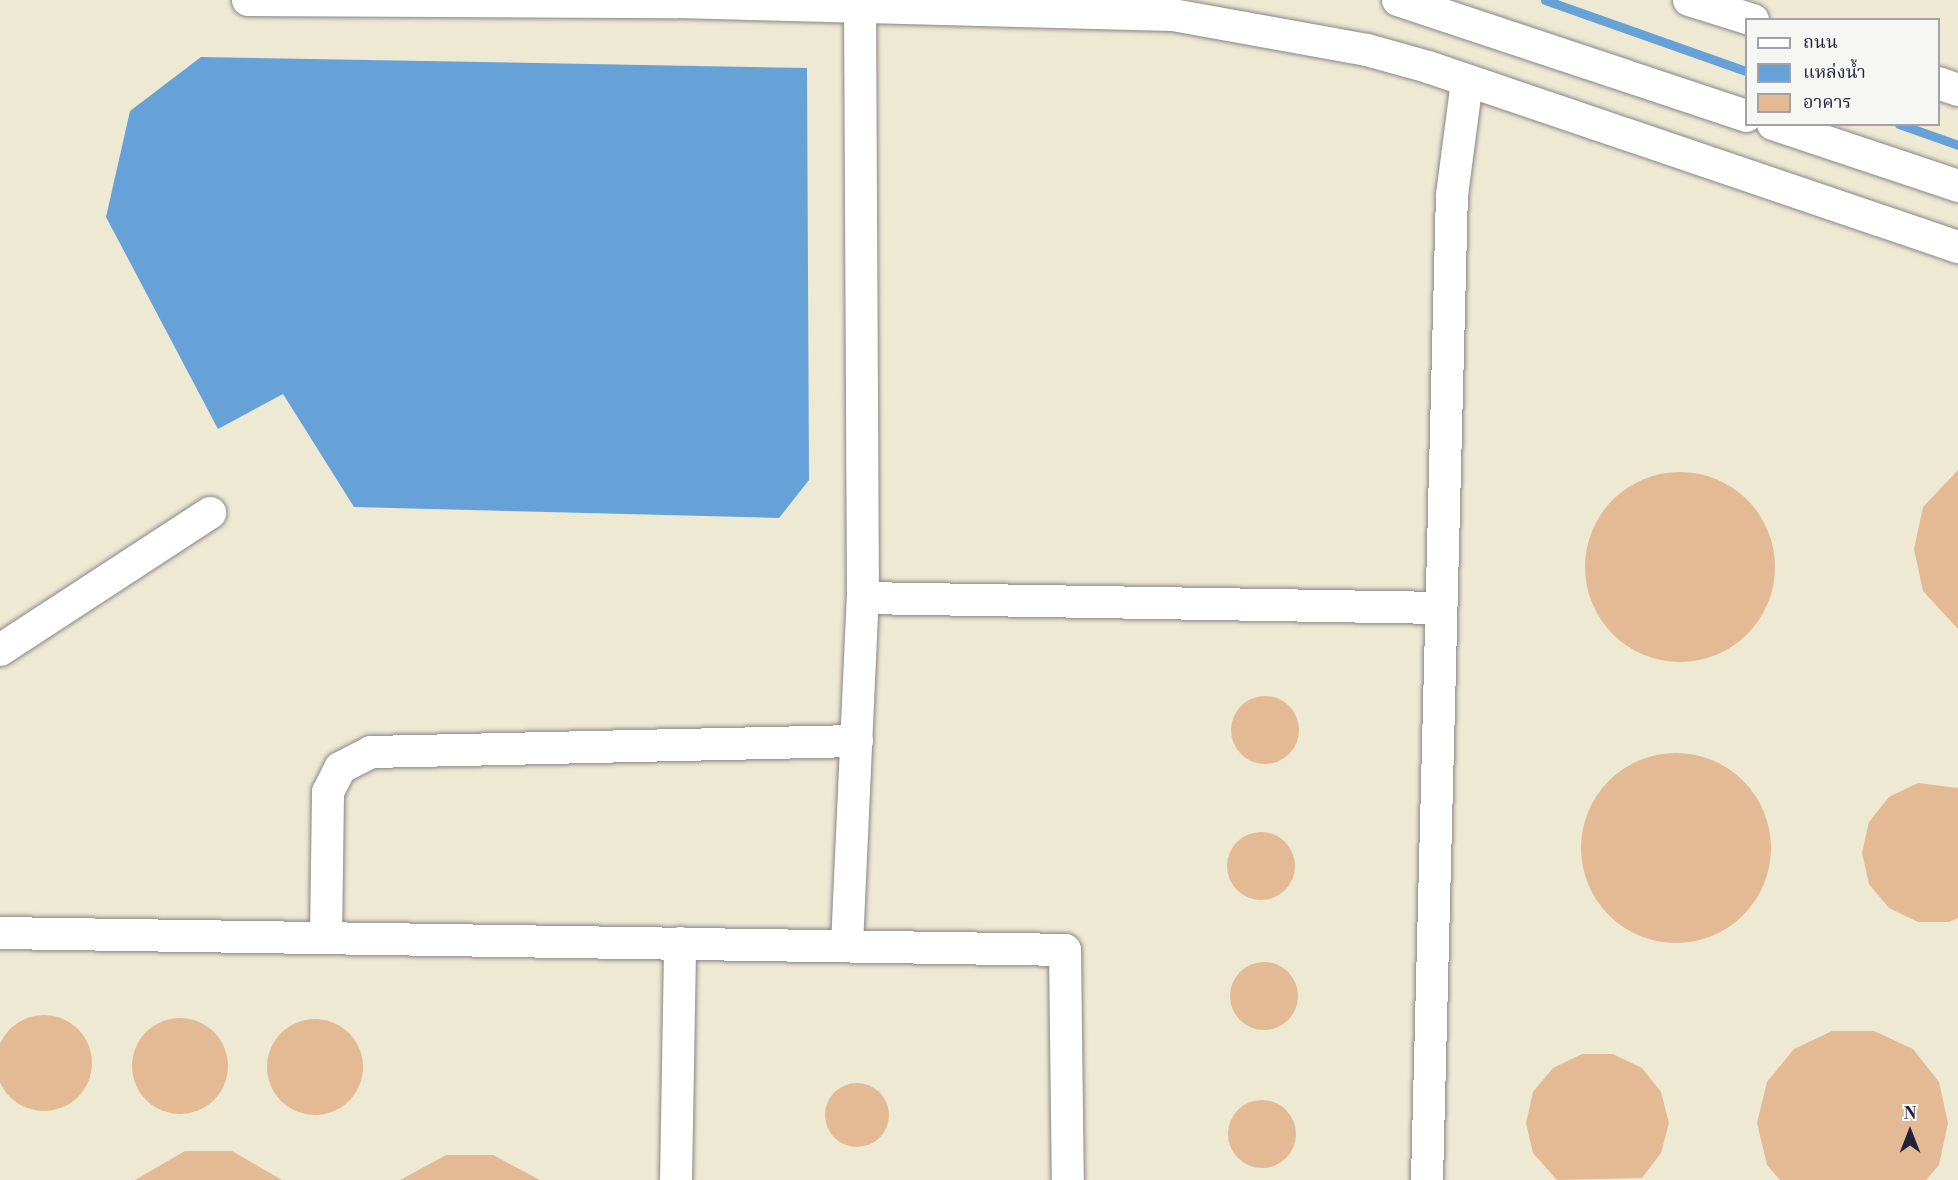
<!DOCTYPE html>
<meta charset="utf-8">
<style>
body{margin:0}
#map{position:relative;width:1958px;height:1180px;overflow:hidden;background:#eee9d3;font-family:"Libre Bodoni","Noto Serif Thai",serif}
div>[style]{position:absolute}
.water>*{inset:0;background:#66a2d7}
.stream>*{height:9px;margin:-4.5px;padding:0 4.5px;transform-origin:4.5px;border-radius:4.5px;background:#66a2d7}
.building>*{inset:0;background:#e4ba95}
.round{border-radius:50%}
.roads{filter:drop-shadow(0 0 2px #888687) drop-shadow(0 0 2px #888687)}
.minor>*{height:32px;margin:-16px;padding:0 16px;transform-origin:16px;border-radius:16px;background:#fff}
span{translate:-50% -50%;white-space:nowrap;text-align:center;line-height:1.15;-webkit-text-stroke:4.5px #f6f6f2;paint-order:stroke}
.legend{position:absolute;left:1745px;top:18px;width:195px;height:108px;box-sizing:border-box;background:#f6f6f2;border:2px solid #a1a1a9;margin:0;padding:8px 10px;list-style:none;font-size:18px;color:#22223b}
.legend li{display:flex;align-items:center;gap:12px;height:30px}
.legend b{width:30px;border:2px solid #a1a1a9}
.north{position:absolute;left:1880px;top:1102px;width:60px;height:60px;-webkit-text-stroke:4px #f6f6f2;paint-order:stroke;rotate:0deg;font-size:16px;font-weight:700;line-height:24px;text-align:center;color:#22223b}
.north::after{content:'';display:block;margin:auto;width:21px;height:27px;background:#22223b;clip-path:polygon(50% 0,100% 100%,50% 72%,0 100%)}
</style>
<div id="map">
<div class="water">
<div style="clip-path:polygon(201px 57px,807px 68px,809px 480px,779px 518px,354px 507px,283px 394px,218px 429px,106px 217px,130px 111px)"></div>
</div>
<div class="stream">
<div style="left:1545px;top:0;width:213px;rotate:19.5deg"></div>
<div style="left:1899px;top:124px;width:63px;rotate:19.6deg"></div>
</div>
<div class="building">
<div style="clip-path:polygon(1958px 470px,1958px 629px,1923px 591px,1914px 549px,1923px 507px)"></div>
<div class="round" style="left:1585px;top:472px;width:190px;height:190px"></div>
<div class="round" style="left:1231px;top:696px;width:68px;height:68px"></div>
<div class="round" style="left:1581px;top:753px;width:190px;height:190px"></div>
<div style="clip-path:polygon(1918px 783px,1958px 788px,1958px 918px,1949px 922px,1918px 922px,1889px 908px,1869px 884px,1862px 853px,1869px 822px,1889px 797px)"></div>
<div class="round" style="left:1227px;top:832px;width:68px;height:68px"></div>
<div class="round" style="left:1230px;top:962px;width:68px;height:68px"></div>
<div class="round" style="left:-4px;top:1015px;width:96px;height:96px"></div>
<div class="round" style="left:132px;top:1018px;width:96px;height:96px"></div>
<div class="round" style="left:267px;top:1019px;width:96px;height:96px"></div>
<div style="clip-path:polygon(1832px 1031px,1874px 1031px,1913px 1049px,1939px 1082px,1948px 1123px,1939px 1165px,1926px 1180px,1780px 1180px,1767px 1165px,1757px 1123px,1767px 1082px,1794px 1049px)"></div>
<div style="clip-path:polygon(1582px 1054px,1613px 1054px,1642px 1068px,1661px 1092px,1669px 1123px,1661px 1153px,1642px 1178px,1557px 1180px,1533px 1153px,1526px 1123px,1533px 1092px,1553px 1068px)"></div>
<div class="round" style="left:825px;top:1083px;width:64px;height:64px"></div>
<div class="round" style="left:1228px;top:1100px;width:68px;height:68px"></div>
<div style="clip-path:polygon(185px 1151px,232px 1151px,282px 1180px,135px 1180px)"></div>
<div style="clip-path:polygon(446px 1155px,493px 1155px,540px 1180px,400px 1180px)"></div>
</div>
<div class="roads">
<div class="minor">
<div style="left:248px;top:0;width:430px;rotate:0.3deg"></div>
<div style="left:678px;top:2px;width:495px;rotate:1.5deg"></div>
<div style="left:1173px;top:15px;width:197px;rotate:10.2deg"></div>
<div style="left:1367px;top:50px;width:63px;rotate:15.6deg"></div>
<div style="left:1428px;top:67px;width:560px;rotate:18.76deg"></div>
<div style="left:1398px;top:0;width:367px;rotate:18.4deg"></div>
<div style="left:1689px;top:0;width:67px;rotate:17.4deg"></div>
<div style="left:1938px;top:83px;width:21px;rotate:19deg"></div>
<div style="left:1773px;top:124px;width:195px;rotate:18.5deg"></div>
<div style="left:863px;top:598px;width:578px;rotate:0.99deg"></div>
<div style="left:0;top:650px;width:251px;rotate:-33.1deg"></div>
<div style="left:0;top:933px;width:1065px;rotate:0.91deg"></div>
<div style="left:1065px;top:950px;width:230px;rotate:89.3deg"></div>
<div style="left:326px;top:938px;width:146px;rotate:-89.2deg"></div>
<div style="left:328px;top:792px;width:27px;rotate:-63deg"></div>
<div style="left:340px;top:768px;width:35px;rotate:-27deg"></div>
<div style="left:371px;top:752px;width:486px;rotate:-1.3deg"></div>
<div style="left:847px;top:945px;width:347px;rotate:-87.4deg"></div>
<div style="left:863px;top:598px;width:591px;rotate:-90.29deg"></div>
<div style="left:676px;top:1180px;width:237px;rotate:-89deg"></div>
<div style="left:1427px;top:1180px;width:985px;rotate:-88.55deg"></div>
<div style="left:1452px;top:195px;width:115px;rotate:-82.5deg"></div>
</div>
</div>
<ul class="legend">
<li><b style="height:8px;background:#fff"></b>ถนน</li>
<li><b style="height:16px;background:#66a2d7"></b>แหล่งน้ำ</li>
<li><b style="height:16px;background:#e4ba95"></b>อาคาร</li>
</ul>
<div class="north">N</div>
</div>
